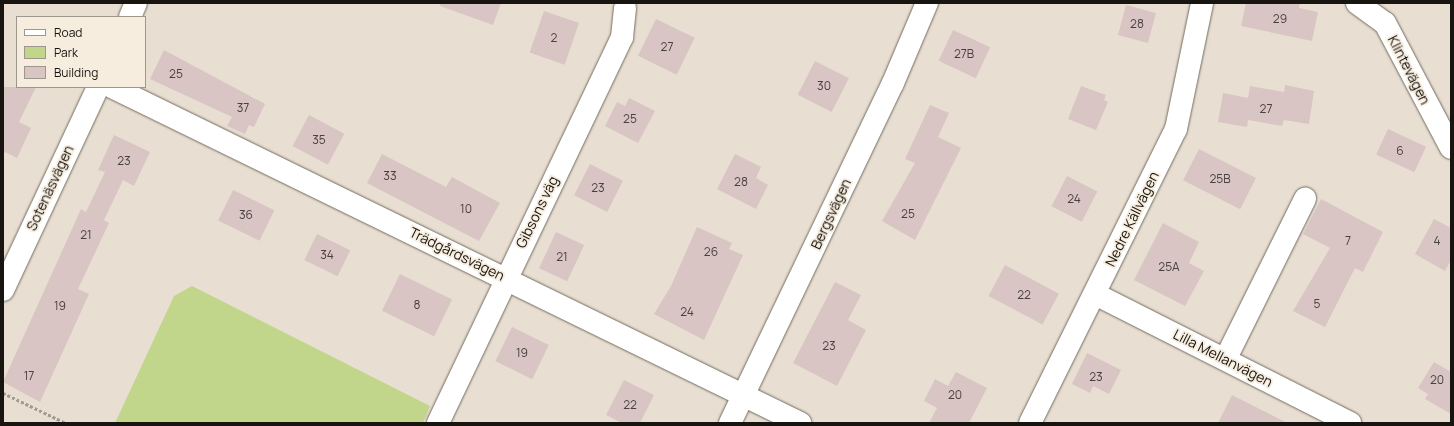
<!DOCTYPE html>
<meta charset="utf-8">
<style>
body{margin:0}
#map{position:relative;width:1454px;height:426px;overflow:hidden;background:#e8dfd2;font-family:Manrope,sans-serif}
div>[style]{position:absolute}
.green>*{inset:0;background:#c1d68b}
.building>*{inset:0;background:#d8c5c4;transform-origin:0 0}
.path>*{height:2.5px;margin-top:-1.25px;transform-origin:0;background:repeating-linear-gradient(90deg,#a29b90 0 3px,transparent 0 5px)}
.roads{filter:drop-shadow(0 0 1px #736b5f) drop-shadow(0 0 1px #736b5f)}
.minor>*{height:22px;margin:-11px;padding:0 11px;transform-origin:11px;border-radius:11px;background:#fff}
span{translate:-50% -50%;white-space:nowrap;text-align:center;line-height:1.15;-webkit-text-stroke:3.5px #f6eddf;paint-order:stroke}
.number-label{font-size:12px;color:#48413d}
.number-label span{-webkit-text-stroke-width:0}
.street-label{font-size:14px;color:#181510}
.frame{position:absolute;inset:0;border:4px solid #181510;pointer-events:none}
.legend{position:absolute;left:16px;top:16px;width:130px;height:72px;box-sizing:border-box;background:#f6eddf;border:1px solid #9d978c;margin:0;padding:5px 7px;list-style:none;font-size:12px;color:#181510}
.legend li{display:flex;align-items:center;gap:8px;height:20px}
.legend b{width:20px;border:1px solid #9d978c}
</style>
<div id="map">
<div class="green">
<div style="clip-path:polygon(192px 286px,430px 406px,423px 423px,115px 423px,174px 296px)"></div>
</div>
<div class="building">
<div style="clip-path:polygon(440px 3px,501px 3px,493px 25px,440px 6px)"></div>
<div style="clip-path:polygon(1246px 3px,1300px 3px,1299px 8px,1318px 12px,1312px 41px,1241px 26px)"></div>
<div style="left:1126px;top:5px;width:31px;height:31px;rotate:15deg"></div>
<div style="left:544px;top:11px;width:37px;height:44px;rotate:19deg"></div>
<div style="left:656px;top:19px;width:43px;height:41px;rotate:26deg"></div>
<div style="left:953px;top:30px;width:41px;height:34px;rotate:25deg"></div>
<div style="clip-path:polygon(164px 50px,265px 104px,254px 127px,249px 125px,245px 134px,227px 126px,232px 117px,150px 79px)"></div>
<div style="left:815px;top:61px;width:38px;height:38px;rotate:27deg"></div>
<div style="clip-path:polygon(1285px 85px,1314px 91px,1309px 124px,1284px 120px,1282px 126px,1248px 120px,1247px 127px,1218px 122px,1223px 93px,1248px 98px,1250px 86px,1284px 92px)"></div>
<div style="clip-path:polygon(1081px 86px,1106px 95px,1104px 100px,1108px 102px,1096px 130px,1068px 119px)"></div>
<div style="clip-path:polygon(3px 87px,36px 87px,19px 122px,31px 128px,17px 158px,5px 152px,3px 155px)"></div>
<div style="clip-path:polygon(629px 98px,655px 111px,638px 143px,605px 126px,617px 102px,625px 106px)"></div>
<div style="clip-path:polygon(930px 105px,949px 113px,938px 137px,961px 148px,915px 240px,882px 221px,915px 163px,905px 159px)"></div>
<div style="left:309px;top:115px;width:40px;height:35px;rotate:28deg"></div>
<div style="left:1388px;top:129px;width:42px;height:28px;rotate:25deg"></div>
<div style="clip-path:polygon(114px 135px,150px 152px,134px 186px,123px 180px,104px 220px,109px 223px,78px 289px,89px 294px,40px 402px,3px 382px,81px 209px,86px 212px,105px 172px,98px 170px)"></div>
<div style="left:1199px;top:149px;width:64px;height:35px;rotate:27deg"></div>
<div style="clip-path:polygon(382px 154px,446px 187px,452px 177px,500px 203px,479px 241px,367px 183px)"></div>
<div style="clip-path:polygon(735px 154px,761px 167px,756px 178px,768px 185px,756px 209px,717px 189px)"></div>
<div style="left:590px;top:164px;width:37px;height:35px;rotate:27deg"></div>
<div style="left:1067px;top:176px;width:34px;height:34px;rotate:27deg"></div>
<div style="left:233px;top:190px;width:46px;height:34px;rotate:26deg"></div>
<div style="clip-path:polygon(1321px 199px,1383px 232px,1363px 272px,1355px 268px,1325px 327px,1293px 311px,1330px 248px,1303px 234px)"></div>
<div style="clip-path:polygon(1434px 219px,1451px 228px,1451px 260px,1445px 271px,1415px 254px)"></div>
<div style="clip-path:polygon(1163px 223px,1199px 242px,1189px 263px,1204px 271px,1185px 306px,1134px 280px)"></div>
<div style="clip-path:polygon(697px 227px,732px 243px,729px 249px,743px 255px,704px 340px,654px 314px,671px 286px)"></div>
<div style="left:556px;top:232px;width:31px;height:40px;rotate:25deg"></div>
<div style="left:317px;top:234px;width:37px;height:29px;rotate:26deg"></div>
<div style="left:1005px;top:265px;width:61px;height:35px;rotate:28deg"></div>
<div style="left:400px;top:274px;width:58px;height:41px;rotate:26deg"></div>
<div style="clip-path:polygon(835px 282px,861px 295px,848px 320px,866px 330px,837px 386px,793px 363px)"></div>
<div style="left:512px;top:327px;width:41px;height:38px;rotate:26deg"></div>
<div style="clip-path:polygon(1087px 353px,1121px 370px,1109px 394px,1093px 386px,1090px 393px,1072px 384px)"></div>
<div style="clip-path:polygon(1434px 362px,1451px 372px,1451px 414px,1425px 399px,1428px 394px,1418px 388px)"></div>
<div style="clip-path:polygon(956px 372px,987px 388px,969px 423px,929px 423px,937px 408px,924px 401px,935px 379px,948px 386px)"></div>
<div style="clip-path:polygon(624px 380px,654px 395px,640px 423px,622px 423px,606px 415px)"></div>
<div style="clip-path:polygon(1232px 395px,1287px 423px,1218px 423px)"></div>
</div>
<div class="path">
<div style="left:3px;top:393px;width:70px;rotate:25.5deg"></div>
</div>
<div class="roads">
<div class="minor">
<div style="left:1357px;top:3px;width:34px;rotate:36deg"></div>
<div style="left:1385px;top:23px;width:141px;rotate:62.2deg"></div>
<div style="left:130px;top:17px;width:15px;rotate:-67deg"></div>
<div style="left:112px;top:87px;width:766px;rotate:26.03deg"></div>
<div style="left:3px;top:290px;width:224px;rotate:-64.9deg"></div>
<div style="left:1095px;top:294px;width:286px;rotate:26.8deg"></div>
<div style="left:1226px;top:358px;width:178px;rotate:-63.6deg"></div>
<div style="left:438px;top:423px;width:428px;rotate:-64.5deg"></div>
<div style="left:622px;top:37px;width:29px;rotate:-84deg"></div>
<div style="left:730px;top:423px;width:377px;rotate:-64.4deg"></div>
<div style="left:893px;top:83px;width:87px;rotate:-67deg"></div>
<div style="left:1030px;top:423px;width:328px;rotate:-63.6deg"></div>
<div style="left:1176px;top:129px;width:129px;rotate:-78.3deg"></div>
</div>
</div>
<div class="number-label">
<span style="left:1280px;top:19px">29</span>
<span style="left:1137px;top:24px">28</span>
<span style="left:554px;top:38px">2</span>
<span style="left:667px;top:47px">27</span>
<span style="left:964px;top:54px">27B</span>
<span style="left:176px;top:74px">25</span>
<span style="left:824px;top:86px">30</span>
<span style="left:243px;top:108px">37</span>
<span style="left:1266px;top:109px">27</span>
<span style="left:630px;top:119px">25</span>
<span style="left:319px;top:140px">35</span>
<span style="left:1400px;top:151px">6</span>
<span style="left:124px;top:161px">23</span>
<span style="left:390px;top:176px">33</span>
<span style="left:1220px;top:179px">25B</span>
<span style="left:741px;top:182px">28</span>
<span style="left:598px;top:188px">23</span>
<span style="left:1074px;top:199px">24</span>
<span style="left:466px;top:209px">10</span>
<span style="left:908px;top:214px">25</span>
<span style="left:246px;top:215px">36</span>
<span style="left:86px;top:235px">21</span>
<span style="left:1348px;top:241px">7</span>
<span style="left:1437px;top:241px">4</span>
<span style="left:711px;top:252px">26</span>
<span style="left:327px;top:255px">34</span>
<span style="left:562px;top:257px">21</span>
<span style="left:1169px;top:267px">25A</span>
<span style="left:1024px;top:295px">22</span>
<span style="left:1317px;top:304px">5</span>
<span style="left:417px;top:305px">8</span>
<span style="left:60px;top:306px">19</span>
<span style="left:687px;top:312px">24</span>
<span style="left:829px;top:346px">23</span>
<span style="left:522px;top:353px">19</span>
<span style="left:29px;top:376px">17</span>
<span style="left:1096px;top:377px">23</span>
<span style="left:1437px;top:380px">20</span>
<span style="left:955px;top:395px">20</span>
<span style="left:630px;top:405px">22</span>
</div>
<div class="street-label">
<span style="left:1409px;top:70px;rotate:63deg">Klintevägen</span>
<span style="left:50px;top:188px;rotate:-65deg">Sotenäsvägen</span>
<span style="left:537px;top:212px;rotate:-64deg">Gibsons väg</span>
<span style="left:831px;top:214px;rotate:-65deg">Bergsvägen</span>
<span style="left:1132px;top:219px;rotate:-64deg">Nedre Källvägen</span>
<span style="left:457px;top:254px;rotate:26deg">Trädgårdsvägen</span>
<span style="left:1223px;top:358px;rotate:27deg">Lilla Mellanvägen</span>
</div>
<div class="frame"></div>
<ul class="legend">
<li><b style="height:5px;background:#fff"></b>Road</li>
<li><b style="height:11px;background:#c1d68b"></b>Park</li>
<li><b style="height:11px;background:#d8c5c4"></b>Building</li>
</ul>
</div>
